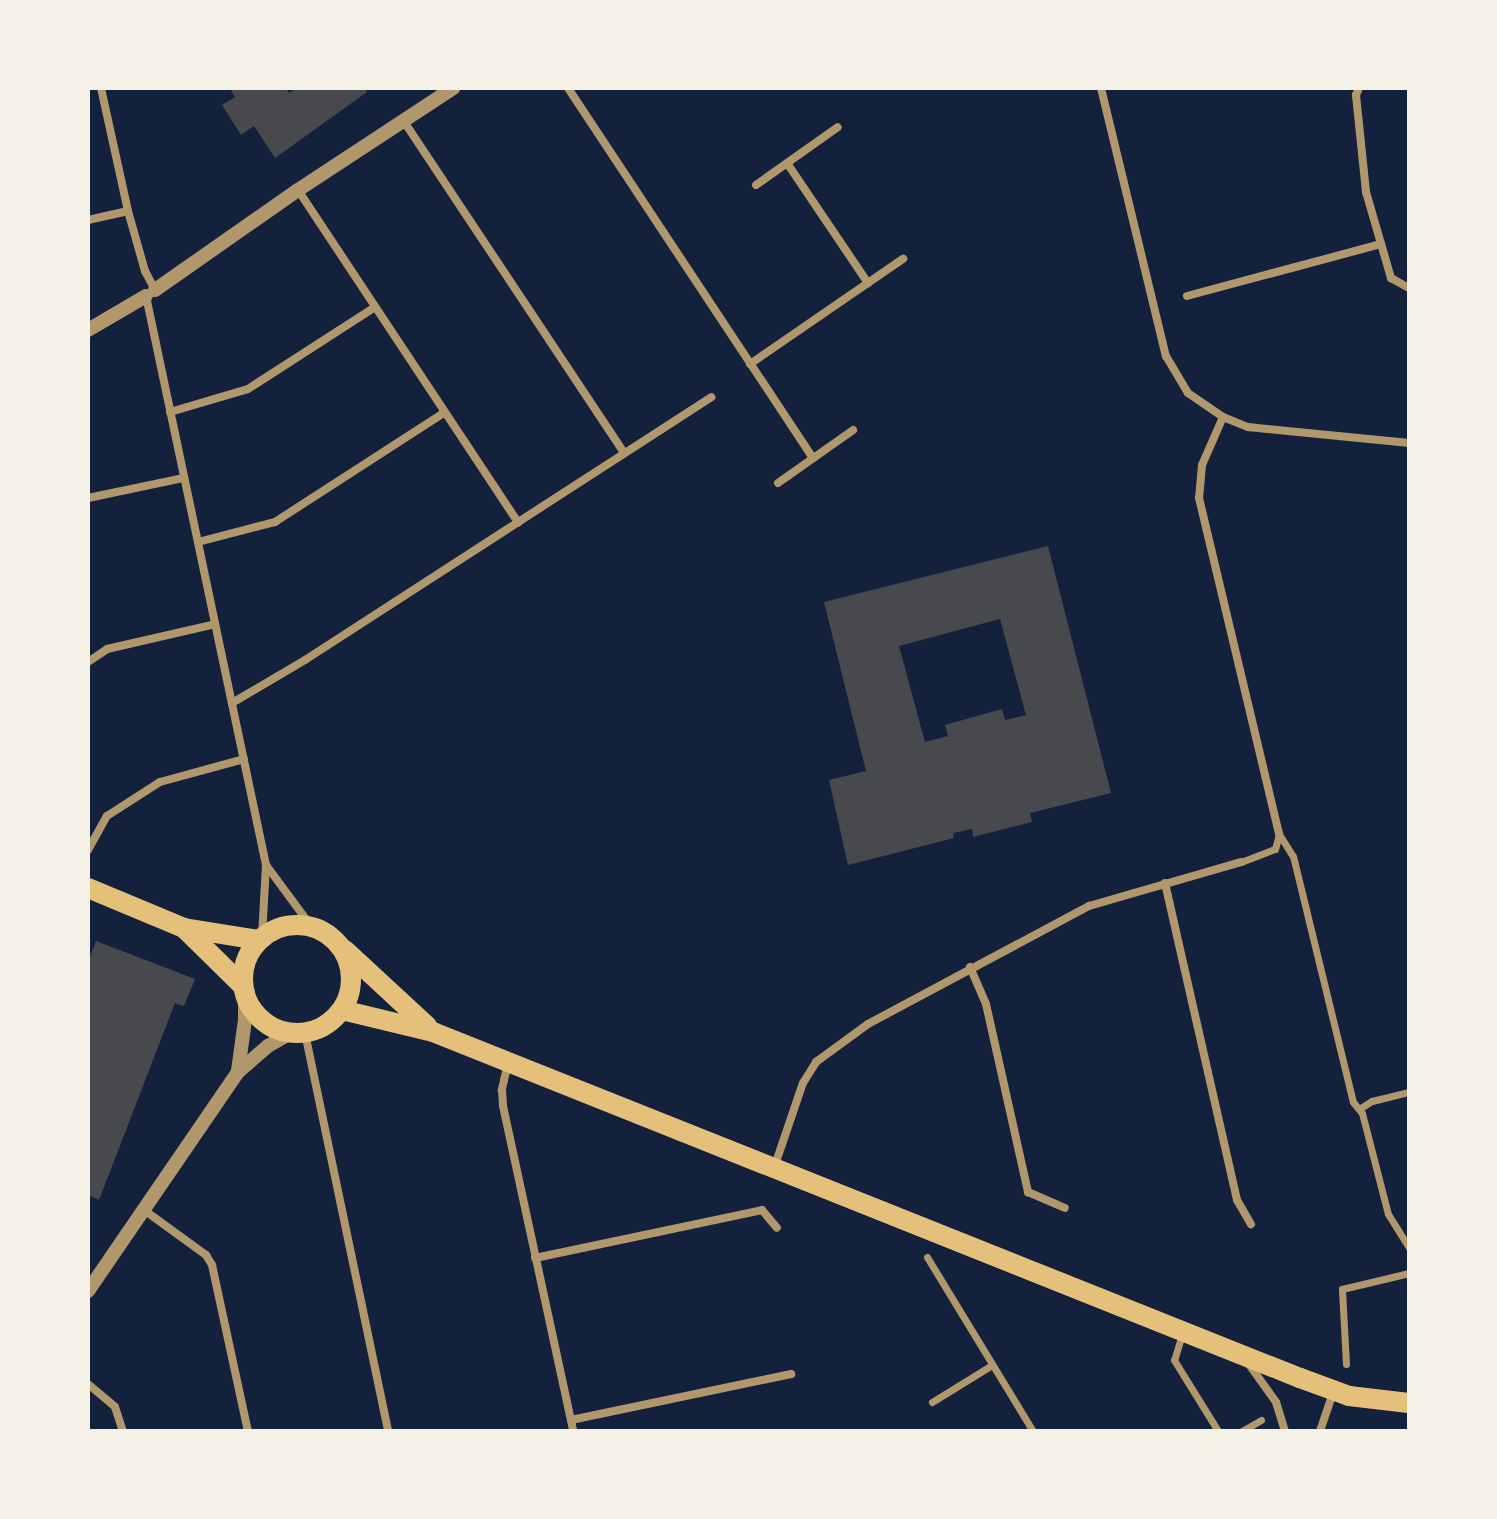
<!DOCTYPE html>
<style>
body{margin:0}
#map{position:relative;width:1497px;height:1519px;overflow:hidden;background:#14213d;font-family:Overpass,sans-serif}
div>[style]{position:absolute}
.building>*{inset:0;background:#48494c}
.pedestrian>*{height:7px;margin:-3.5px;padding:0 3.5px;transform-origin:3.5px;border-radius:3.5px;background:#b1986c}
.minor>*{height:8px;margin:-4px;padding:0 4px;transform-origin:4px;border-radius:4px;background:#b1986c}
.tertiary>*{height:14px;margin:-7px;padding:0 7px;transform-origin:7px;border-radius:7px;background:#b1986c}
.trunk>*{height:20px;margin:-10px;padding:0 10px;transform-origin:10px;border-radius:10px;background:#e5c07b}
.trunk>.ring{margin:-10px;padding:0;box-sizing:content-box;background:none;border:20px solid #e5c07b;border-radius:50%}
span{translate:-50% -50%;white-space:nowrap;text-align:center;line-height:1.15;-webkit-text-stroke:8px #f6f1e7;paint-order:stroke}
.frame{position:absolute;inset:0;border:90px solid #f6f1e7;pointer-events:none}
</style>
<div id="map">
<div class="building">
<div style="clip-path:polygon(237px 88px,286px 88px,289px 93px,296px 88px,364px 88px,367px 92px,275px 158px,254px 126px,241px 135px,222px 105px,235px 97px,231px 91px)"></div>
<div style="clip-path:polygon(evenodd,1048px 546px,1111px 793px,1030px 813px,1032px 822px,973px 837px,972px 829px,953px 833px,954px 838px,848px 865px,829px 780px,866px 771px,824px 602px,1048px 546px,1000px 619px,1026px 715px,1005px 720px,1002px 709px,945px 725px,948px 736px,925px 742px,899px 646px,1000px 619px)"></div>
<div style="clip-path:polygon(96px 941px,195px 979px,184px 1006px,175px 1003px,99px 1200px,88px 1195px,88px 962px)"></div>
</div>
<div class="pedestrian">
<div style="left:1241px;top:862px;width:36px;rotate:-21deg"></div>
<div style="left:1275px;top:849px;width:16px;rotate:-75deg"></div>
<div style="left:1279px;top:834px;width:26px;rotate:58deg"></div>
<div style="left:1293px;top:856px;width:253px;rotate:76.3deg"></div>
<div style="left:1353px;top:1102px;width:14px;rotate:51deg"></div>
<div style="left:1362px;top:1113px;width:104px;rotate:75.6deg"></div>
<div style="left:1388px;top:1214px;width:40px;rotate:58deg"></div>
<div style="left:1359px;top:1109px;width:15px;rotate:-32deg"></div>
<div style="left:1372px;top:1101px;width:38px;rotate:-14deg"></div>
<div style="left:927px;top:1257px;width:204px;rotate:58.7deg"></div>
<div style="left:1183px;top:1331px;width:30px;rotate:107deg"></div>
<div style="left:1174px;top:1360px;width:84px;rotate:58.2deg"></div>
<div style="left:1346px;top:1364px;width:75px;rotate:-93.1deg"></div>
<div style="left:1342px;top:1289px;width:69px;rotate:-13.4deg"></div>
<div style="left:932px;top:1402px;width:70px;rotate:-31.7deg"></div>
<div style="left:1242px;top:1431px;width:22px;rotate:-30deg"></div>
</div>
<div class="minor">
<div style="left:101px;top:88px;width:126px;rotate:77.6deg"></div>
<div style="left:128px;top:211px;width:62px;rotate:74.2deg"></div>
<div style="left:145px;top:271px;width:21px;rotate:62deg"></div>
<div style="left:155px;top:290px;width:11px;rotate:146deg"></div>
<div style="left:146px;top:296px;width:582px;rotate:78.09deg"></div>
<div style="left:266px;top:865px;width:71px;rotate:93.2deg"></div>
<div style="left:568px;top:88px;width:444px;rotate:56.5deg"></div>
<div style="left:1101px;top:88px;width:276px;rotate:76.4deg"></div>
<div style="left:1166px;top:356px;width:43px;rotate:59.3deg"></div>
<div style="left:1188px;top:393px;width:42px;rotate:34.4deg"></div>
<div style="left:1223px;top:417px;width:27px;rotate:22deg"></div>
<div style="left:1248px;top:427px;width:162px;rotate:5.7deg"></div>
<div style="left:1359px;top:88px;width:8px;rotate:113deg"></div>
<div style="left:1356px;top:95px;width:98px;rotate:84.1deg"></div>
<div style="left:1366px;top:192px;width:90px;rotate:73.8deg"></div>
<div style="left:1391px;top:278px;width:21px;rotate:29deg"></div>
<div style="left:403px;top:120px;width:400px;rotate:56.4deg"></div>
<div style="left:787px;top:163px;width:145px;rotate:56deg"></div>
<div style="left:756px;top:185px;width:100px;rotate:-35.3deg"></div>
<div style="left:298px;top:190px;width:399px;rotate:56.5deg"></div>
<div style="left:88px;top:220px;width:41px;rotate:-12.7deg"></div>
<div style="left:1187px;top:296px;width:201px;rotate:-15deg"></div>
<div style="left:750px;top:364px;width:186px;rotate:-34.5deg"></div>
<div style="left:170px;top:412px;width:81px;rotate:-16.4deg"></div>
<div style="left:248px;top:389px;width:151px;rotate:-32.8deg"></div>
<div style="left:1223px;top:417px;width:52px;rotate:113.6deg"></div>
<div style="left:1202px;top:465px;width:33px;rotate:95deg"></div>
<div style="left:1199px;top:498px;width:345px;rotate:76.6deg"></div>
<div style="left:778px;top:483px;width:92px;rotate:-35.2deg"></div>
<div style="left:88px;top:498px;width:98px;rotate:-11.8deg"></div>
<div style="left:198px;top:542px;width:80px;rotate:-14.6deg"></div>
<div style="left:275px;top:522px;width:202px;rotate:-32.9deg"></div>
<div style="left:88px;top:662px;width:23px;rotate:-34deg"></div>
<div style="left:107px;top:649px;width:111px;rotate:-13deg"></div>
<div style="left:232px;top:703px;width:85px;rotate:-30.5deg"></div>
<div style="left:305px;top:660px;width:484px;rotate:-32.9deg"></div>
<div style="left:88px;top:850px;width:39px;rotate:-61deg"></div>
<div style="left:107px;top:816px;width:63px;rotate:-32.7deg"></div>
<div style="left:160px;top:782px;width:87px;rotate:-15.3deg"></div>
<div style="left:266px;top:865px;width:76px;rotate:53.6deg"></div>
<div style="left:1165px;top:883px;width:325px;rotate:77.2deg"></div>
<div style="left:1237px;top:1200px;width:28px;rotate:60deg"></div>
<div style="left:970px;top:967px;width:40px;rotate:66.6deg"></div>
<div style="left:986px;top:1004px;width:193px;rotate:77.4deg"></div>
<div style="left:1028px;top:1192px;width:40px;rotate:23.4deg"></div>
<div style="left:305px;top:1033px;width:407px;rotate:78.2deg"></div>
<div style="left:508px;top:1063px;width:28px;rotate:103deg"></div>
<div style="left:502px;top:1090px;width:16px;rotate:86deg"></div>
<div style="left:503px;top:1106px;width:332px;rotate:77.8deg"></div>
<div style="left:774px;top:1168px;width:90px;rotate:-71.2deg"></div>
<div style="left:803px;top:1083px;width:25px;rotate:-58deg"></div>
<div style="left:816px;top:1062px;width:64px;rotate:-36.2deg"></div>
<div style="left:868px;top:1024px;width:251px;rotate:-28.1deg"></div>
<div style="left:1089px;top:906px;width:158px;rotate:-16.1deg"></div>
<div style="left:144px;top:1210px;width:77px;rotate:36deg"></div>
<div style="left:206px;top:1255px;width:12px;rotate:59deg"></div>
<div style="left:212px;top:1265px;width:170px;rotate:77.8deg"></div>
<div style="left:535px;top:1258px;width:232px;rotate:-11.9deg"></div>
<div style="left:762px;top:1210px;width:23px;rotate:50deg"></div>
<div style="left:1248px;top:1363px;width:48px;rotate:54.3deg"></div>
<div style="left:1276px;top:1402px;width:30px;rotate:73deg"></div>
<div style="left:88px;top:1384px;width:35px;rotate:40deg"></div>
<div style="left:115px;top:1407px;width:25px;rotate:72deg"></div>
<div style="left:571px;top:1420px;width:225px;rotate:-11.8deg"></div>
<div style="left:1320px;top:1431px;width:43px;rotate:-71.1deg"></div>
</div>
<div class="tertiary">
<div style="left:155px;top:290px;width:174px;rotate:-35deg"></div>
<div style="left:298px;top:190px;width:186px;rotate:-33.3deg"></div>
<div style="left:88px;top:330px;width:67px;rotate:-30.4deg"></div>
<div style="left:238px;top:1071px;width:51px;rotate:-82.2deg"></div>
<div style="left:245px;top:1020px;width:25px;rotate:-90deg"></div>
<div style="left:88px;top:1291px;width:265px;rotate:-55.6deg"></div>
<div style="left:238px;top:1072px;width:40px;rotate:-41deg"></div>
<div style="left:268px;top:1046px;width:28px;rotate:-30deg"></div>
</div>
<div class="trunk">
<div style="left:88px;top:888px;width:104px;rotate:22.6deg"></div>
<div style="left:184px;top:928px;width:76px;rotate:9.1deg"></div>
<div class="ring" style="left:243px;top:925px;width:88px;height:88px"></div>
<div style="left:184px;top:928px;width:81px;rotate:44.5deg"></div>
<div style="left:345px;top:950px;width:112px;rotate:42.8deg"></div>
<div style="left:342px;top:1010px;width:94px;rotate:13.6deg"></div>
<div style="left:433px;top:1032px;width:933px;rotate:21.76deg"></div>
<div style="left:1300px;top:1378px;width:52px;rotate:20.2deg"></div>
<div style="left:1349px;top:1396px;width:60px;rotate:6.7deg"></div>
</div>
<div class="frame"></div>
</div>
